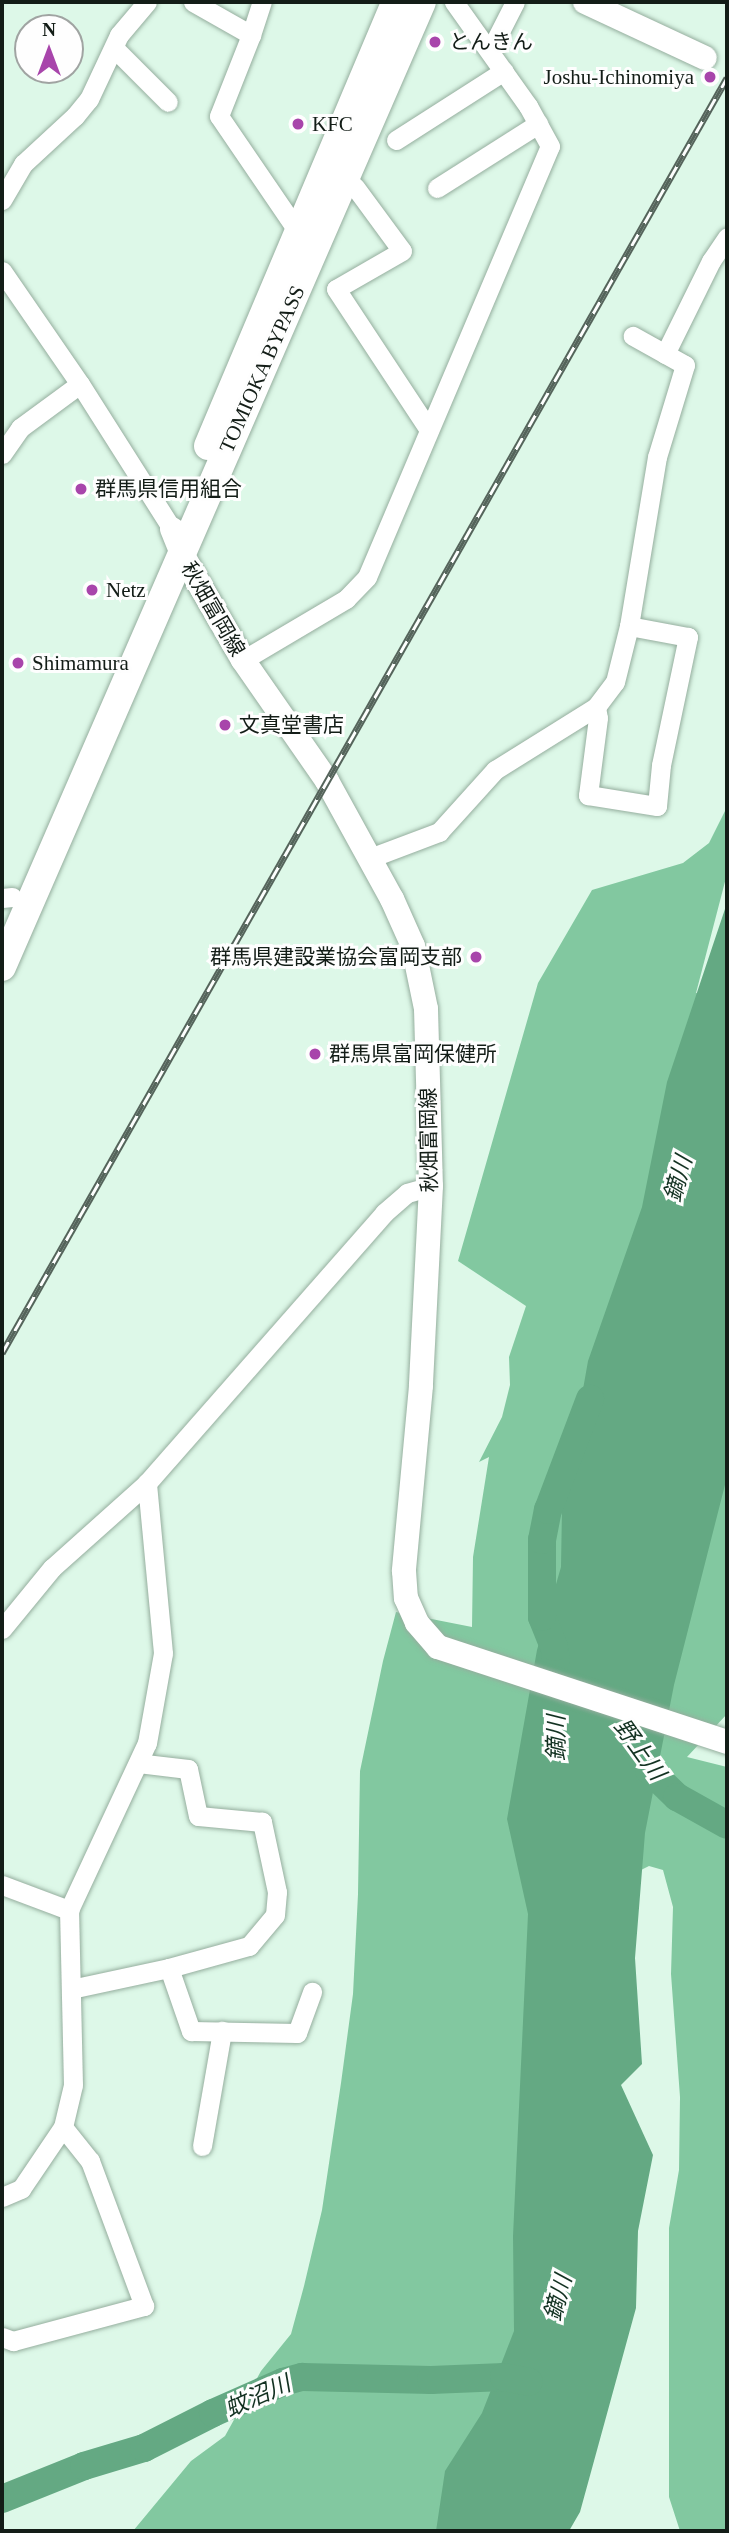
<!DOCTYPE html>
<meta charset="utf-8">
<style>
body{margin:0}
#map{position:relative;width:729px;height:2533px;overflow:hidden;background:#ddf8e8;font-family:"Times New Roman","Noto Sans JP",serif}
div>[style]{position:absolute}
.forest>*{inset:0;background:#82c8a0}
.water>*{inset:0;background:#64a983}
.river>*{height:28px;margin:-14px;padding:0 14px;transform-origin:14px;border-radius:14px;background:#64a983}
.roads{filter:drop-shadow(0 0 2px #95ae9e) drop-shadow(0 0 2px #95ae9e)}
.minor>*{height:19px;margin:-9.5px;padding:0 9.5px;transform-origin:9.5px;border-radius:9.5px;background:#fff}
.major>*{height:24px;margin:-12px;padding:0 12px;transform-origin:12px;border-radius:12px;background:#fff}
.highway>*{height:28px;margin:-14px;padding:0 14px;transform-origin:14px;border-radius:14px;background:#fff}
.rail>*{height:7px;margin-top:-3.5px;transform-origin:0;background:repeating-linear-gradient(90deg,#fefefe 0 13px,#55645b 0 26px);box-sizing:border-box;border-block:2px solid #55645b}
.dots>*{width:19px;height:19px;translate:-50% -50%;box-sizing:border-box;border:4px solid #fefefe;border-radius:50%}
span{translate:-50% -50%;white-space:nowrap;text-align:center;line-height:1.15;-webkit-text-stroke:6px #fefefe;paint-order:stroke}
.poi-label{font-size:21px;color:#131d17}
.left{translate:0 -50%;text-align:left}
.right{translate:-100% -50%;text-align:right}
.street-label{font-size:21px;color:#131d17}
.water-label{font-size:23px;color:#123121;font-style:italic}
.frame{position:absolute;inset:0;border:4px solid #131d17;pointer-events:none}
.north{position:absolute;left:14px;top:14px;width:70px;height:70px;box-sizing:border-box;background:#fefefe;border:2px solid #a0a4a2;border-radius:50%;rotate:0deg;font-size:19px;font-weight:700;line-height:28px;text-align:center;color:#131d17}
.north::after{content:'';display:block;margin:auto;width:24px;height:32px;background:#a845ab;clip-path:polygon(50% 0,100% 100%,50% 72%,0 100%)}
</style>
<div id="map">
<div class="forest">
<div style="clip-path:polygon(727px 807px,727px 874px,696px 993px,727px 995px,727px 1714px,687px 1757px,727px 1767px,727px 2531px,680px 2531px,669px 2497px,669px 2228px,679px 2170px,680px 2097px,671px 1974px,673px 1907px,663px 1870px,649px 1866px,637px 1872px,466px 2531px,133px 2531px,191px 2461px,225px 2436px,261px 2371px,291px 2334px,304px 2286px,322px 2210px,341px 2083px,353px 1994px,358px 1894px,360px 1771px,383px 1661px,396px 1612px,472px 1627px,473px 1557px,489px 1457px,479px 1462px,502px 1417px,510px 1385px,509px 1357px,526px 1306px,458px 1261px,538px 983px,592px 890px,683px 863px,709px 843px)"></div>
</div>
<div class="water">
<div style="clip-path:polygon(727px 903px,727px 1477px,674px 1685px,645px 1833px,635px 1958px,642px 2064px,621px 2085px,653px 2155px,638px 2231px,636px 2308px,580px 2512px,569px 2531px,436px 2531px,445px 2471px,482px 2413px,514px 2331px,513px 2236px,528px 1914px,507px 1819px,537px 1650px,561px 1567px,562px 1508px,588px 1361px,642px 1207px,667px 1082px)"></div>
</div>
<div class="river">
<div style="left:556px;top:1659px;width:12px;rotate:-99deg"></div>
<div style="left:554px;top:1647px;width:32px;rotate:-112deg"></div>
<div style="left:542px;top:1617px;width:77px;rotate:-90deg"></div>
<div style="left:542px;top:1540px;width:31px;rotate:-79deg"></div>
<div style="left:548px;top:1510px;width:119px;rotate:-69.3deg"></div>
<div style="left:635px;top:1748px;width:26px;rotate:58deg"></div>
<div style="left:649px;top:1770px;width:39px;rotate:44deg"></div>
<div style="left:677px;top:1797px;width:57px;rotate:29.2deg"></div>
<div style="left:2px;top:2499px;width:88px;rotate:-21.9deg"></div>
<div style="left:84px;top:2466px;width:63px;rotate:-16.7deg"></div>
<div style="left:144px;top:2448px;width:77px;rotate:-26.9deg"></div>
<div style="left:213px;top:2413px;width:77px;rotate:-23.9deg"></div>
<div style="left:283px;top:2382px;width:20px;rotate:-15deg"></div>
<div style="left:302px;top:2377px;width:129px;rotate:1.3deg"></div>
<div style="left:431px;top:2380px;width:73px;rotate:-2.4deg"></div>
<div style="left:504px;top:2377px;width:25px;rotate:11deg"></div>
</div>
<div class="roads">
<div class="minor">
<div style="left:193px;top:2px;width:67px;rotate:29.6deg"></div>
<div style="left:251px;top:35px;width:35px;rotate:-72deg"></div>
<div style="left:251px;top:35px;width:87px;rotate:111.6deg"></div>
<div style="left:219px;top:116px;width:140px;rotate:55.7deg"></div>
<div style="left:114px;top:48px;width:76px;rotate:45deg"></div>
<div style="left:490px;top:51px;width:55px;rotate:-63deg"></div>
<div style="left:396px;top:140px;width:128px;rotate:-32.6deg"></div>
<div style="left:355px;top:187px;width:79px;rotate:53.7deg"></div>
<div style="left:402px;top:251px;width:76px;rotate:150.1deg"></div>
<div style="left:336px;top:289px;width:169px;rotate:56.6deg"></div>
<div style="left:437px;top:188px;width:120px;rotate:-32.4deg"></div>
<div style="left:2px;top:200px;width:42px;rotate:-59.7deg"></div>
<div style="left:23px;top:164px;width:71px;rotate:-42.7deg"></div>
<div style="left:75px;top:116px;width:22px;rotate:-51deg"></div>
<div style="left:89px;top:99px;width:71px;rotate:-64.9deg"></div>
<div style="left:119px;top:35px;width:43px;rotate:-49.7deg"></div>
<div style="left:2px;top:271px;width:137px;rotate:55.4deg"></div>
<div style="left:80px;top:384px;width:172px;rotate:57.6deg"></div>
<div style="left:665px;top:354px;width:104px;rotate:-63.7deg"></div>
<div style="left:711px;top:261px;width:29px;rotate:-56deg"></div>
<div style="left:2px;top:454px;width:32px;rotate:-55deg"></div>
<div style="left:20px;top:428px;width:74px;rotate:-36.3deg"></div>
<div style="left:243px;top:660px;width:120px;rotate:-30.6deg"></div>
<div style="left:346px;top:599px;width:30px;rotate:-46deg"></div>
<div style="left:367px;top:577px;width:468px;rotate:-67deg"></div>
<div style="left:550px;top:146px;width:46px;rotate:-118.8deg"></div>
<div style="left:528px;top:106px;width:128px;rotate:-125.4deg"></div>
<div style="left:596px;top:707px;width:11px;rotate:80deg"></div>
<div style="left:598px;top:718px;width:78px;rotate:97.4deg"></div>
<div style="left:588px;top:795px;width:70px;rotate:9.1deg"></div>
<div style="left:657px;top:806px;width:41px;rotate:-84.4deg"></div>
<div style="left:661px;top:765px;width:131px;rotate:-78.1deg"></div>
<div style="left:688px;top:637px;width:60px;rotate:-169.4deg"></div>
<div style="left:629px;top:626px;width:171px;rotate:-80.6deg"></div>
<div style="left:657px;top:457px;width:96px;rotate:-73.1deg"></div>
<div style="left:685px;top:365px;width:60px;rotate:-150.9deg"></div>
<div style="left:370px;top:858px;width:74px;rotate:-20.6deg"></div>
<div style="left:439px;top:832px;width:84px;rotate:-47.9deg"></div>
<div style="left:495px;top:770px;width:119px;rotate:-32deg"></div>
<div style="left:596px;top:707px;width:31px;rotate:-53deg"></div>
<div style="left:615px;top:682px;width:58px;rotate:-76deg"></div>
<div style="left:2px;top:898px;width:10px;rotate:-6deg"></div>
<div style="left:2px;top:1629px;width:79px;rotate:-50.7deg"></div>
<div style="left:52px;top:1568px;width:127px;rotate:-41.8deg"></div>
<div style="left:147px;top:1483px;width:359px;rotate:-48.7deg"></div>
<div style="left:384px;top:1213px;width:30px;rotate:-41deg"></div>
<div style="left:407px;top:1193px;width:25px;rotate:-16deg"></div>
<div style="left:2px;top:1885px;width:72px;rotate:20.5deg"></div>
<div style="left:169px;top:1968px;width:67px;rotate:70.8deg"></div>
<div style="left:191px;top:2031px;width:106px;rotate:1.1deg"></div>
<div style="left:297px;top:2033px;width:44px;rotate:-69.9deg"></div>
<div style="left:71px;top:1989px;width:100px;rotate:-12.1deg"></div>
<div style="left:169px;top:1968px;width:83px;rotate:-15.4deg"></div>
<div style="left:249px;top:1946px;width:40px;rotate:-50deg"></div>
<div style="left:275px;top:1915px;width:23px;rotate:-85deg"></div>
<div style="left:277px;top:1892px;width:72px;rotate:-102.1deg"></div>
<div style="left:262px;top:1822px;width:64px;rotate:-174.6deg"></div>
<div style="left:198px;top:1816px;width:48px;rotate:-102deg"></div>
<div style="left:188px;top:1769px;width:50px;rotate:-173.2deg"></div>
<div style="left:202px;top:2146px;width:117px;rotate:-80.1deg"></div>
<div style="left:2px;top:2197px;width:21px;rotate:-23deg"></div>
<div style="left:21px;top:2189px;width:75px;rotate:-55.9deg"></div>
<div style="left:63px;top:2127px;width:43px;rotate:-76.6deg"></div>
<div style="left:73px;top:2085px;width:175px;rotate:-91.3deg"></div>
<div style="left:69px;top:1910px;width:184px;rotate:-65deg"></div>
<div style="left:147px;top:1743px;width:91px;rotate:-79.9deg"></div>
<div style="left:163px;top:1653px;width:171px;rotate:-95.4deg"></div>
<div style="left:2px;top:2337px;width:12px;rotate:20deg"></div>
<div style="left:13px;top:2341px;width:136px;rotate:-15deg"></div>
<div style="left:144px;top:2306px;width:155px;rotate:-110.4deg"></div>
<div style="left:90px;top:2161px;width:43px;rotate:-128.5deg"></div>
</div>
<div class="major">
<div style="left:585px;top:2px;width:132px;rotate:25deg"></div>
<div style="left:172px;top:529px;width:27px;rotate:68deg"></div>
<div style="left:182px;top:554px;width:122px;rotate:60.1deg"></div>
<div style="left:243px;top:660px;width:147px;rotate:55.2deg"></div>
<div style="left:327px;top:781px;width:135px;rotate:61.2deg"></div>
<div style="left:392px;top:899px;width:51px;rotate:65.9deg"></div>
<div style="left:413px;top:946px;width:64px;rotate:78.3deg"></div>
<div style="left:426px;top:1009px;width:177px;rotate:88.4deg"></div>
<div style="left:431px;top:1186px;width:200px;rotate:92.9deg"></div>
<div style="left:421px;top:1386px;width:186px;rotate:95.3deg"></div>
<div style="left:404px;top:1571px;width:27px;rotate:86deg"></div>
<div style="left:406px;top:1598px;width:27px;rotate:66deg"></div>
<div style="left:417px;top:1623px;width:32px;rotate:49deg"></div>
<div style="left:438px;top:1647px;width:304px;rotate:18.2deg"></div>
</div>
<div class="highway">
<div style="left:208px;top:446px;width:482px;rotate:-67.1deg"></div>
<div style="left:2px;top:967px;width:1052px;rotate:-66.48deg"></div>
</div>
</div>
<div class="rail">
<div style="left:2px;top:1353px;width:1467px;rotate:-60.38deg"></div>
</div>
<div class="dots">
<div style="left:435px;top:42px;background:#a845ab"></div>
<div style="left:710px;top:77px;background:#a845ab"></div>
<div style="left:298px;top:124px;background:#a845ab"></div>
<div style="left:81px;top:489px;background:#a845ab"></div>
<div style="left:92px;top:590px;background:#a845ab"></div>
<div style="left:18px;top:663px;background:#a845ab"></div>
<div style="left:225px;top:725px;background:#a845ab"></div>
<div style="left:476px;top:957px;background:#a845ab"></div>
<div style="left:315px;top:1054px;background:#a845ab"></div>
</div>
<div class="poi-label">
<span class="left" style="left:449px;top:42px">とんきん</span>
<span class="right" style="left:694px;top:77px">Joshu-Ichinomiya</span>
<span class="left" style="left:312px;top:124px">KFC</span>
<span class="left" style="left:95px;top:489px">群馬県信用組合</span>
<span class="left" style="left:106px;top:590px">Netz</span>
<span class="left" style="left:32px;top:663px">Shimamura</span>
<span class="left" style="left:239px;top:725px">文真堂書店</span>
<span class="right" style="left:462px;top:957px">群馬県建設業協会富岡支部</span>
<span class="left" style="left:329px;top:1054px">群馬県富岡保健所</span>
</div>
<div class="street-label">
<span style="left:262px;top:369px;rotate:-66deg">TOMIOKA BYPASS</span>
<span style="left:213px;top:609px;rotate:60deg">秋畑富岡線</span>
<span style="left:429px;top:1140px;rotate:-91deg">秋畑富岡線</span>
</div>
<div class="water-label">
<span style="left:679px;top:1179px;rotate:-74deg">鏑川</span>
<span style="left:557px;top:1738px;rotate:-90deg">鏑川</span>
<span style="left:639px;top:1750px;rotate:54deg">野上川</span>
<span style="left:559px;top:2298px;rotate:-75deg">鏑川</span>
<span style="left:258px;top:2397px;rotate:-24deg">蚊沼川</span>
</div>
<div class="frame"></div>
<div class="north">N</div>
</div>
